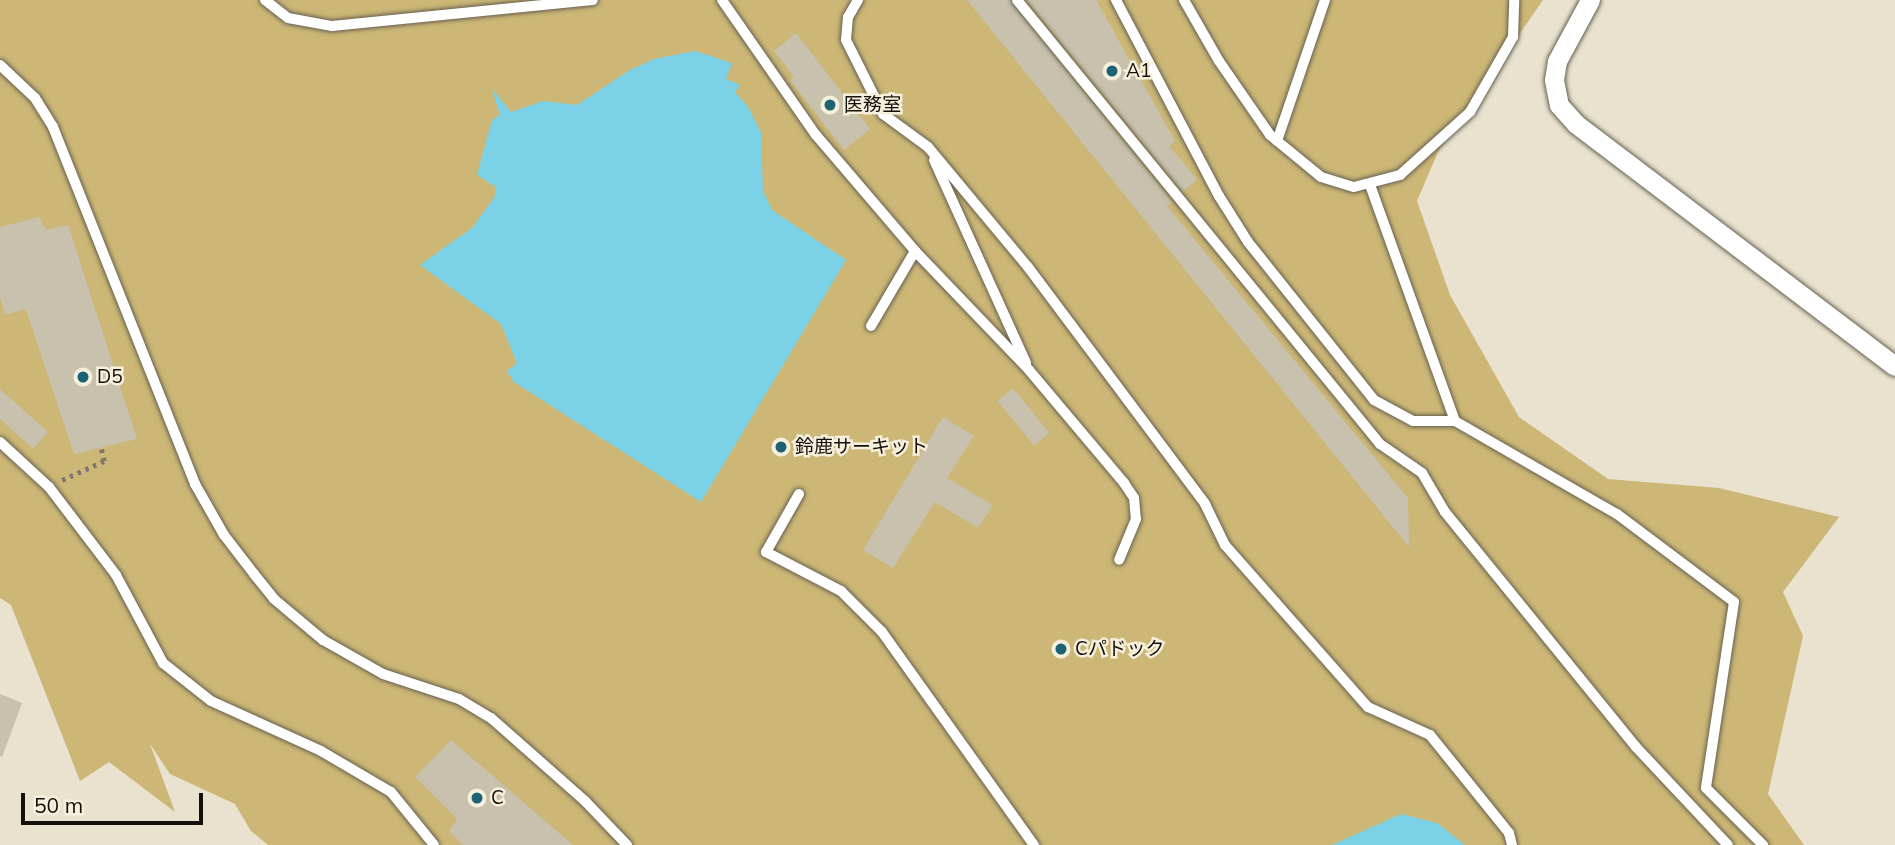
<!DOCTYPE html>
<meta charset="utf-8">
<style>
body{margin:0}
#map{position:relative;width:1895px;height:845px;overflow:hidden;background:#e8e2cf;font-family:Mulish,"Noto Sans JP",sans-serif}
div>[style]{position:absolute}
.green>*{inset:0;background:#ccb776}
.water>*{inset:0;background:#7bd1e5}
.building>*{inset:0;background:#c7c1ae;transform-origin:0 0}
.path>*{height:4.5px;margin-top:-2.25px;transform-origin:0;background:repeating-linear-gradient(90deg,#7c786b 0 3.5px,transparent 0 8.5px)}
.roads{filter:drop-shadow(0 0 2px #676150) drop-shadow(0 0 2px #676150)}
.service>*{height:10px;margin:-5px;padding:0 5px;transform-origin:5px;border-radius:5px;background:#fff}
.minor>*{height:19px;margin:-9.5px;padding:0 9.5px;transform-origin:9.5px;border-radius:9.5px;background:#fff}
.dots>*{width:19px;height:19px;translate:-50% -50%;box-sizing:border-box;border:4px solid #f6efdc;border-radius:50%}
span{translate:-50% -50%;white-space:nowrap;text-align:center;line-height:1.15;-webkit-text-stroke:5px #f6efdc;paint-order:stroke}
.poi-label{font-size:19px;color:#121009}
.left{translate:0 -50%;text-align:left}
.scale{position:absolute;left:21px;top:793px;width:182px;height:32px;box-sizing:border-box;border:4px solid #121009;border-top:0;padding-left:9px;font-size:21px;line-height:24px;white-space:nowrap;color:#121009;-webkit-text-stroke:5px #f6efdc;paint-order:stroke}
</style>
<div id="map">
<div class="green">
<div style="clip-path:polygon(0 0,1543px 0,1438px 152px,1417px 201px,1450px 295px,1519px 417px,1608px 479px,1719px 488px,1839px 517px,1783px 592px,1803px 636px,1768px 794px,1804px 845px,268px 845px,251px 831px,235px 804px,170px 774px,150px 744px,175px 812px,109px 762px,80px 781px,11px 605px,0 598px)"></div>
</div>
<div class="water">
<div style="clip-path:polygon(695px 51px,732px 63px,726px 79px,740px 85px,735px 92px,749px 108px,761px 133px,763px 191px,772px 210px,846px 260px,701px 502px,514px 382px,507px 371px,517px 363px,501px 324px,420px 265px,472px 228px,494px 198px,496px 187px,477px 175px,492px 120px,500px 115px,492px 89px,511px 112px,543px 101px,577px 105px,630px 70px,654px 59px)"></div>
<div style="clip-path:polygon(1401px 814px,1437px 823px,1465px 845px,1332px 845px)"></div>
</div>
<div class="building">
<div style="clip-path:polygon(967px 0,1010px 0,1172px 202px,1167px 206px,1408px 498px,1409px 547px)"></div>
<div style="clip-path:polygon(1027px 0,1096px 0,1175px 141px,1169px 146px,1197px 179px,1183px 192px)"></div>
<div style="clip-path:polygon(796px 33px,870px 129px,844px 150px,790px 80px,794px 77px,774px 51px)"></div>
<div style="clip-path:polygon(39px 217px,46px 230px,68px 225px,137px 439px,74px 454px,26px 309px,5px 315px,0 297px,0 227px)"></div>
<div style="left:1013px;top:388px;width:58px;height:20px;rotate:51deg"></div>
<div style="clip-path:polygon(0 389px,48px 432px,33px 449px,0 419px)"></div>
<div style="clip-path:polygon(943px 417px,974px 436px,947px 478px,993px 505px,978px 528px,935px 502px,893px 568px,863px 550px)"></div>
<div style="clip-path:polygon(0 694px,22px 703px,2px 757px,0 756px)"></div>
<div style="clip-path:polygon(451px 740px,573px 845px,463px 845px,449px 831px,457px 819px,415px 777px)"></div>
</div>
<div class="path">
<div style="left:62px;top:480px;width:46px;rotate:-24.3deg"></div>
<div style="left:104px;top:461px;width:13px;rotate:-103deg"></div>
</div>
<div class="roads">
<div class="service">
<div style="left:265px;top:0;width:29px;rotate:38deg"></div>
<div style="left:288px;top:18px;width:45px;rotate:10.3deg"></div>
<div style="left:332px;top:26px;width:262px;rotate:-5.7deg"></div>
<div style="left:722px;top:0;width:165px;rotate:55.2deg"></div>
<div style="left:816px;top:135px;width:153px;rotate:49.5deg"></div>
<div style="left:915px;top:251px;width:165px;rotate:46.2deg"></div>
<div style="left:1029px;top:370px;width:148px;rotate:49.9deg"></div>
<div style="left:1124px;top:483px;width:18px;rotate:56deg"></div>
<div style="left:1134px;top:498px;width:21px;rotate:85deg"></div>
<div style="left:1136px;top:519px;width:44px;rotate:112.5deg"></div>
<div style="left:858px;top:0;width:20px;rotate:120deg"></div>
<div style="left:848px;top:17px;width:23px;rotate:95deg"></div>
<div style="left:846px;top:40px;width:83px;rotate:63.4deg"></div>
<div style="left:883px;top:114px;width:56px;rotate:36.3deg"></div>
<div style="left:928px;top:147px;width:156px;rotate:50.2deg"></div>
<div style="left:1028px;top:267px;width:296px;rotate:53.2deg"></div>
<div style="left:1205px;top:504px;width:46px;rotate:64deg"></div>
<div style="left:1225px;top:545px;width:216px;rotate:48.6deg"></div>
<div style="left:1368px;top:707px;width:68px;rotate:24.3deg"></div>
<div style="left:1430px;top:735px;width:126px;rotate:51.1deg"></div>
<div style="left:1509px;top:833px;width:12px;rotate:76deg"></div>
<div style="left:1017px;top:0;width:574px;rotate:50.73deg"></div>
<div style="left:1380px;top:444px;width:51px;rotate:34.6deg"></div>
<div style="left:1422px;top:473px;width:45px;rotate:59.5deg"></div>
<div style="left:1445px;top:512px;width:303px;rotate:50.9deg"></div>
<div style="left:1636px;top:747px;width:134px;rotate:46.8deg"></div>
<div style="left:1116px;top:0;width:221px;rotate:62.3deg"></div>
<div style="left:1219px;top:196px;width:54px;rotate:57.8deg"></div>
<div style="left:1248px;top:242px;width:202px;rotate:51.4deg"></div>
<div style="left:1374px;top:400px;width:44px;rotate:28.3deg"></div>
<div style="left:1413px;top:421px;width:42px"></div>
<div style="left:1455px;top:421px;width:187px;rotate:29.9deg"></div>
<div style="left:1617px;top:514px;width:146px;rotate:36.9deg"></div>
<div style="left:1734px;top:602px;width:188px;rotate:98.6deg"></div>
<div style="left:1706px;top:788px;width:81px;rotate:45deg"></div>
<div style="left:1184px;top:0;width:70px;rotate:60.2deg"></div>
<div style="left:1219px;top:61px;width:90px;rotate:55.4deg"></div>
<div style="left:1270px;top:135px;width:66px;rotate:39.5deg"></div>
<div style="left:1321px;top:177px;width:34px;rotate:17deg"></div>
<div style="left:1354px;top:187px;width:48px;rotate:-14.6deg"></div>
<div style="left:1400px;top:175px;width:94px;rotate:-42deg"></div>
<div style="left:1470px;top:112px;width:86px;rotate:-60.2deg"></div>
<div style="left:1513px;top:37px;width:37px;rotate:-88deg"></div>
<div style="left:0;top:65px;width:48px;rotate:43.3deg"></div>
<div style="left:35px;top:98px;width:34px;rotate:58deg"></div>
<div style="left:53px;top:127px;width:384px;rotate:68.3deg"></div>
<div style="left:195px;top:484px;width:59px;rotate:60.4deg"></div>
<div style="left:224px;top:535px;width:49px;rotate:52.4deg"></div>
<div style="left:254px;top:574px;width:32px;rotate:51deg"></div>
<div style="left:274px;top:599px;width:64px;rotate:39.9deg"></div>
<div style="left:323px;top:640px;width:69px;rotate:29.5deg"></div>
<div style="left:383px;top:674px;width:80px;rotate:18.2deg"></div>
<div style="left:459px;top:699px;width:37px;rotate:31deg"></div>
<div style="left:491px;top:718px;width:125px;rotate:41.4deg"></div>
<div style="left:585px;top:801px;width:61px;rotate:46.3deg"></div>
<div style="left:1277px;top:141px;width:149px;rotate:-71.2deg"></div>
<div style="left:934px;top:160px;width:223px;rotate:65.6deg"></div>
<div style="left:1370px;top:185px;width:251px;rotate:70.2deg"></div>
<div style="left:871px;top:326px;width:87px;rotate:-59.6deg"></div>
<div style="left:0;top:442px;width:67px;rotate:42.6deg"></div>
<div style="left:49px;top:487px;width:111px;rotate:52.7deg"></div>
<div style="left:116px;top:575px;width:100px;rotate:61.9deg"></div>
<div style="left:163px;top:663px;width:61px;rotate:38.4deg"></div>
<div style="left:211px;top:701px;width:121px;rotate:24.4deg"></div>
<div style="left:321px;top:751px;width:81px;rotate:30.4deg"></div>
<div style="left:391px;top:792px;width:68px;rotate:50.9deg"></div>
<div style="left:799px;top:494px;width:67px;rotate:119.6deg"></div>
<div style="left:766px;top:552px;width:85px;rotate:27.5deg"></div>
<div style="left:841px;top:591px;width:58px;rotate:45deg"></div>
<div style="left:882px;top:632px;width:262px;rotate:54.5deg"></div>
</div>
<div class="minor">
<div style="left:1590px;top:0;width:69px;rotate:118.4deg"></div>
<div style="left:1557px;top:61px;width:19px;rotate:99deg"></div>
<div style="left:1554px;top:80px;width:25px;rotate:79deg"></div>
<div style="left:1559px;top:105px;width:25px;rotate:48deg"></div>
<div style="left:1576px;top:124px;width:400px;rotate:37.2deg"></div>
</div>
</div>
<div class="dots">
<div style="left:1112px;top:71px;background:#1c6473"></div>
<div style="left:830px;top:105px;background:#1c6473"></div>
<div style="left:83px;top:377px;background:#1c6473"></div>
<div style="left:781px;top:447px;background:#1c6473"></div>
<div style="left:1061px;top:649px;background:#1c6473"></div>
<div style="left:477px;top:798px;background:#1c6473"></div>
</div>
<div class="poi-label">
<span class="left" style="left:1126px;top:71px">A1</span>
<span class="left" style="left:844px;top:105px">医務室</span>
<span class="left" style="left:97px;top:377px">D5</span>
<span class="left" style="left:795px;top:447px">鈴鹿サーキット</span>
<span class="left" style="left:1075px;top:649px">Cパドック</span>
<span class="left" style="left:491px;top:798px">C</span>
</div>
<div class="scale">50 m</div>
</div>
